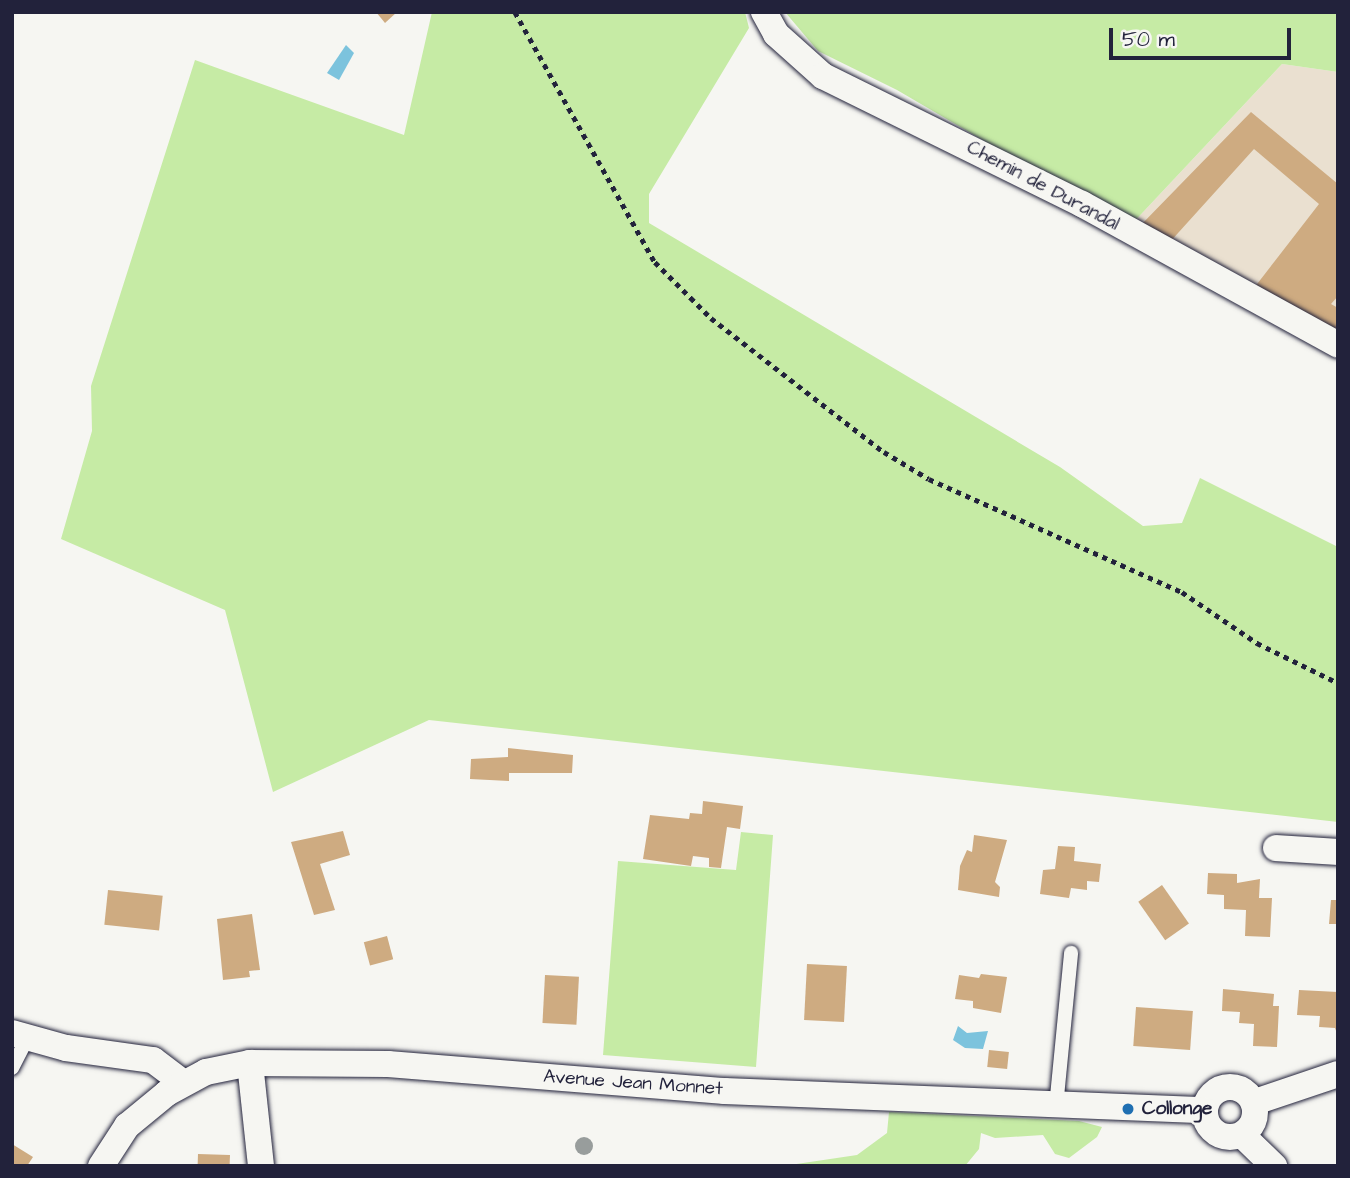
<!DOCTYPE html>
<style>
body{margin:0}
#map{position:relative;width:1350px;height:1178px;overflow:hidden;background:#f6f6f2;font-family:"Architects Daughter",sans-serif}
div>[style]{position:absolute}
.built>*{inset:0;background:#eae0d0}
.green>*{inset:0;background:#c6eba5}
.water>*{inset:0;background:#7cc3dd}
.building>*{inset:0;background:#ceab81;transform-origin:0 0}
.path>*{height:4.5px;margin-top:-2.25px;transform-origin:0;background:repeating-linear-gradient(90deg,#22223b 0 5px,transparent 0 10px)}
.roads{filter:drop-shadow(0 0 2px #22223b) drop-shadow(0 0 2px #22223b)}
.lane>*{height:14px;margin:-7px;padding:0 7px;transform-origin:7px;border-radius:7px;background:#f6f6f2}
.street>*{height:26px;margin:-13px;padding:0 13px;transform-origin:13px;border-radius:13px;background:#f6f6f2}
.street>.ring{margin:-13px;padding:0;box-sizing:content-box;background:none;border:26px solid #f6f6f2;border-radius:50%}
.trees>*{width:18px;height:18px;margin:-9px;border-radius:50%;background:#989d9c}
.dots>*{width:19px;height:19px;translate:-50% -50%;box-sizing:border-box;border:4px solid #f6f6f2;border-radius:50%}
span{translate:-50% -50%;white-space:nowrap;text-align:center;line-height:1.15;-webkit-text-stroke:5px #f6f6f2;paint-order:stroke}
.street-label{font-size:19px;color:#22223b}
.poi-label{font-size:19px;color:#22223b;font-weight:700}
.left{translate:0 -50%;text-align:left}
.frame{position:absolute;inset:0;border:14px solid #22223b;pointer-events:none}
.scale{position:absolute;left:1109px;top:28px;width:182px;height:32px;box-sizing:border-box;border:4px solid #22223b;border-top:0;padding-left:9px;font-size:21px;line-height:24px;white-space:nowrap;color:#22223b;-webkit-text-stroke:5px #f6f6f2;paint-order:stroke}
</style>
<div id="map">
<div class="built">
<div style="clip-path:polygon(1282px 64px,1338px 72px,1338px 339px,1130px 226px)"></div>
</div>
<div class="green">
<div style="clip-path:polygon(432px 12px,745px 12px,749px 28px,649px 194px,649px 223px,1060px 467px,1143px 526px,1182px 523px,1200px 478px,1338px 547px,1338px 822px,429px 720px,273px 792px,225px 610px,61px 539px,92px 431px,91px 386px,195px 60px,404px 135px)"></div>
<div style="clip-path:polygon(785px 12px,1338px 12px,1338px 72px,1282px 64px,1130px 226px,897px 90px,818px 51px)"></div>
<div style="clip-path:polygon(741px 832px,773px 835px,756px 1067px,603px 1055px,618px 861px,736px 870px)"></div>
<div style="clip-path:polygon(889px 1112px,1079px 1121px,1102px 1127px,1097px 1137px,1069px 1158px,1055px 1154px,1043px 1135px,995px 1138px,981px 1133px,979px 1149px,965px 1166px,783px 1166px,857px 1155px,887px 1133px)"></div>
</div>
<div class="water">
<div style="clip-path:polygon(346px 45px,354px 53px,339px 80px,327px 73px)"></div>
<div style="clip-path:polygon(958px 1026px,967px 1033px,988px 1031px,983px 1049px,965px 1048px,953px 1040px)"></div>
</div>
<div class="building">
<div style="clip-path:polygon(376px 12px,397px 12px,385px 23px)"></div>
<div style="clip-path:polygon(1251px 112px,1338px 184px,1338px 296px,1331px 304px,1338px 308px,1338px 335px,1254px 288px,1319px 204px,1254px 149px,1169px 243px,1139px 227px)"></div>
<div style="clip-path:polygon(508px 748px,573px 755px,572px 773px,509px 773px,509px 781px,470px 779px,471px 759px,508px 757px)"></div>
<div style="clip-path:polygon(703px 801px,743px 806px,740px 829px,727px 827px,721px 868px,709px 867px,709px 858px,693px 856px,691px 866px,643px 859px,650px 815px,689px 819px,690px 813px,702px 814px)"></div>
<div style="clip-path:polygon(343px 831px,350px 855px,320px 864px,335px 910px,314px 915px,291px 842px)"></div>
<div style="clip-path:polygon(974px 835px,1007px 840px,995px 882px,1000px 887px,999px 897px,958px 890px,960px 866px,967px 850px,972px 852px)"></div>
<div style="clip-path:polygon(1058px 846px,1075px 847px,1074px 861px,1101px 864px,1099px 882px,1087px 881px,1087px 890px,1071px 888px,1069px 898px,1040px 894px,1043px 870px,1055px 869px)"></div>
<div style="clip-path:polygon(1208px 873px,1237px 874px,1237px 883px,1260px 879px,1259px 898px,1272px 898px,1270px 937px,1245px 936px,1246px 910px,1224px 909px,1224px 895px,1207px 894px)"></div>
<div style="left:1162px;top:885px;width:47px;height:29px;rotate:55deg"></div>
<div style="left:108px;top:890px;width:55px;height:35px;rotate:6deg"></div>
<div style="clip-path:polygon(1331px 900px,1338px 900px,1338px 924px,1329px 924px)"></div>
<div style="clip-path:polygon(252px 914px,260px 970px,249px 971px,250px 977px,223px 980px,217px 919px)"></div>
<div style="left:387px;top:936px;width:24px;height:24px;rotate:75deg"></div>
<div style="left:807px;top:964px;width:40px;height:56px;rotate:3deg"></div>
<div style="clip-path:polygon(981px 974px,1007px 977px,1001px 1013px,973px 1008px,973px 1001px,955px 999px,959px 975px,979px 978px)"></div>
<div style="left:545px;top:975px;width:34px;height:48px;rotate:3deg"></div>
<div style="clip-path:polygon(1223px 989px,1274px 994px,1273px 1006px,1279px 1006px,1277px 1047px,1253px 1046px,1254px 1024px,1239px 1023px,1240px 1012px,1222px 1011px)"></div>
<div style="clip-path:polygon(1299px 990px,1338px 992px,1338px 1036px,1335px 1028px,1319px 1027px,1320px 1016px,1297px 1015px)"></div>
<div style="left:1136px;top:1007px;width:57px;height:39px;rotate:4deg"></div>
<div style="left:989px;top:1050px;width:20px;height:17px;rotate:6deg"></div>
<div style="clip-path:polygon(12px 1144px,33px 1157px,27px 1166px,12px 1166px)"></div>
<div style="left:198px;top:1154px;width:32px;height:12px;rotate:2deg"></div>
</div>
<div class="path">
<div style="left:515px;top:12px;width:287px;rotate:60.8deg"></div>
<div style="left:655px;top:262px;width:79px;rotate:45deg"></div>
<div style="left:711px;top:318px;width:219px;rotate:37.8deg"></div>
<div style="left:884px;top:452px;width:52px;rotate:31deg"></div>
<div style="left:929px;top:479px;width:277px;rotate:24.1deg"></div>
<div style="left:1182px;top:592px;width:91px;rotate:34.2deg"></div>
<div style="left:1257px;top:643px;width:90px;rotate:26.3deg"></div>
</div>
<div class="roads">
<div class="lane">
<div style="left:12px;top:1068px;width:34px;rotate:-63deg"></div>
<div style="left:1056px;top:1107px;width:155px;rotate:-84.4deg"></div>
</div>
<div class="street">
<div style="left:764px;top:12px;width:25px;rotate:61deg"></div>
<div style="left:776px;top:34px;width:63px;rotate:41.8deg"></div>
<div style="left:823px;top:76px;width:289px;rotate:26.3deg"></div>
<div style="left:1082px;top:204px;width:292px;rotate:28.8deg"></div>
<div style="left:1276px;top:848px;width:62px;rotate:3.7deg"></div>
<div style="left:12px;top:1033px;width:56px;rotate:15.5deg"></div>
<div style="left:66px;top:1048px;width:88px;rotate:7.9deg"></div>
<div style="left:153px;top:1060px;width:38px;rotate:37deg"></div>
<div style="left:250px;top:1063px;width:104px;rotate:83.9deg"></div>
<div class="ring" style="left:1205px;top:1087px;width:24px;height:24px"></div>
<div style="left:1255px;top:1102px;width:88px;rotate:-18.6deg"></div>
<div style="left:1242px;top:1135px;width:45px;rotate:44.1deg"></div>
<div style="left:101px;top:1166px;width:48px;rotate:-57deg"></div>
<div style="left:127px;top:1126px;width:52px;rotate:-39.5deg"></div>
<div style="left:167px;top:1093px;width:44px;rotate:-28.3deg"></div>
<div style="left:206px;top:1072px;width:45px;rotate:-11.6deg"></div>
<div style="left:250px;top:1063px;width:138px;rotate:0.4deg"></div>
<div style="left:388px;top:1064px;width:338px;rotate:4.6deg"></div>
<div style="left:725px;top:1091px;width:479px;rotate:2.3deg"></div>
</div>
</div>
<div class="trees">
<div style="left:584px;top:1146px"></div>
</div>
<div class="dots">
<div style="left:1128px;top:1109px;background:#1f6fb2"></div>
</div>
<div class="street-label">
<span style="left:1043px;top:186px;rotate:28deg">Chemin de Durandal</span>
<span style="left:633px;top:1083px;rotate:4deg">Avenue Jean Monnet</span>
</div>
<div class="poi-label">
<span class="left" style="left:1142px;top:1109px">Collonge</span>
</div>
<div class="frame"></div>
<div class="scale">50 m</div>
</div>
